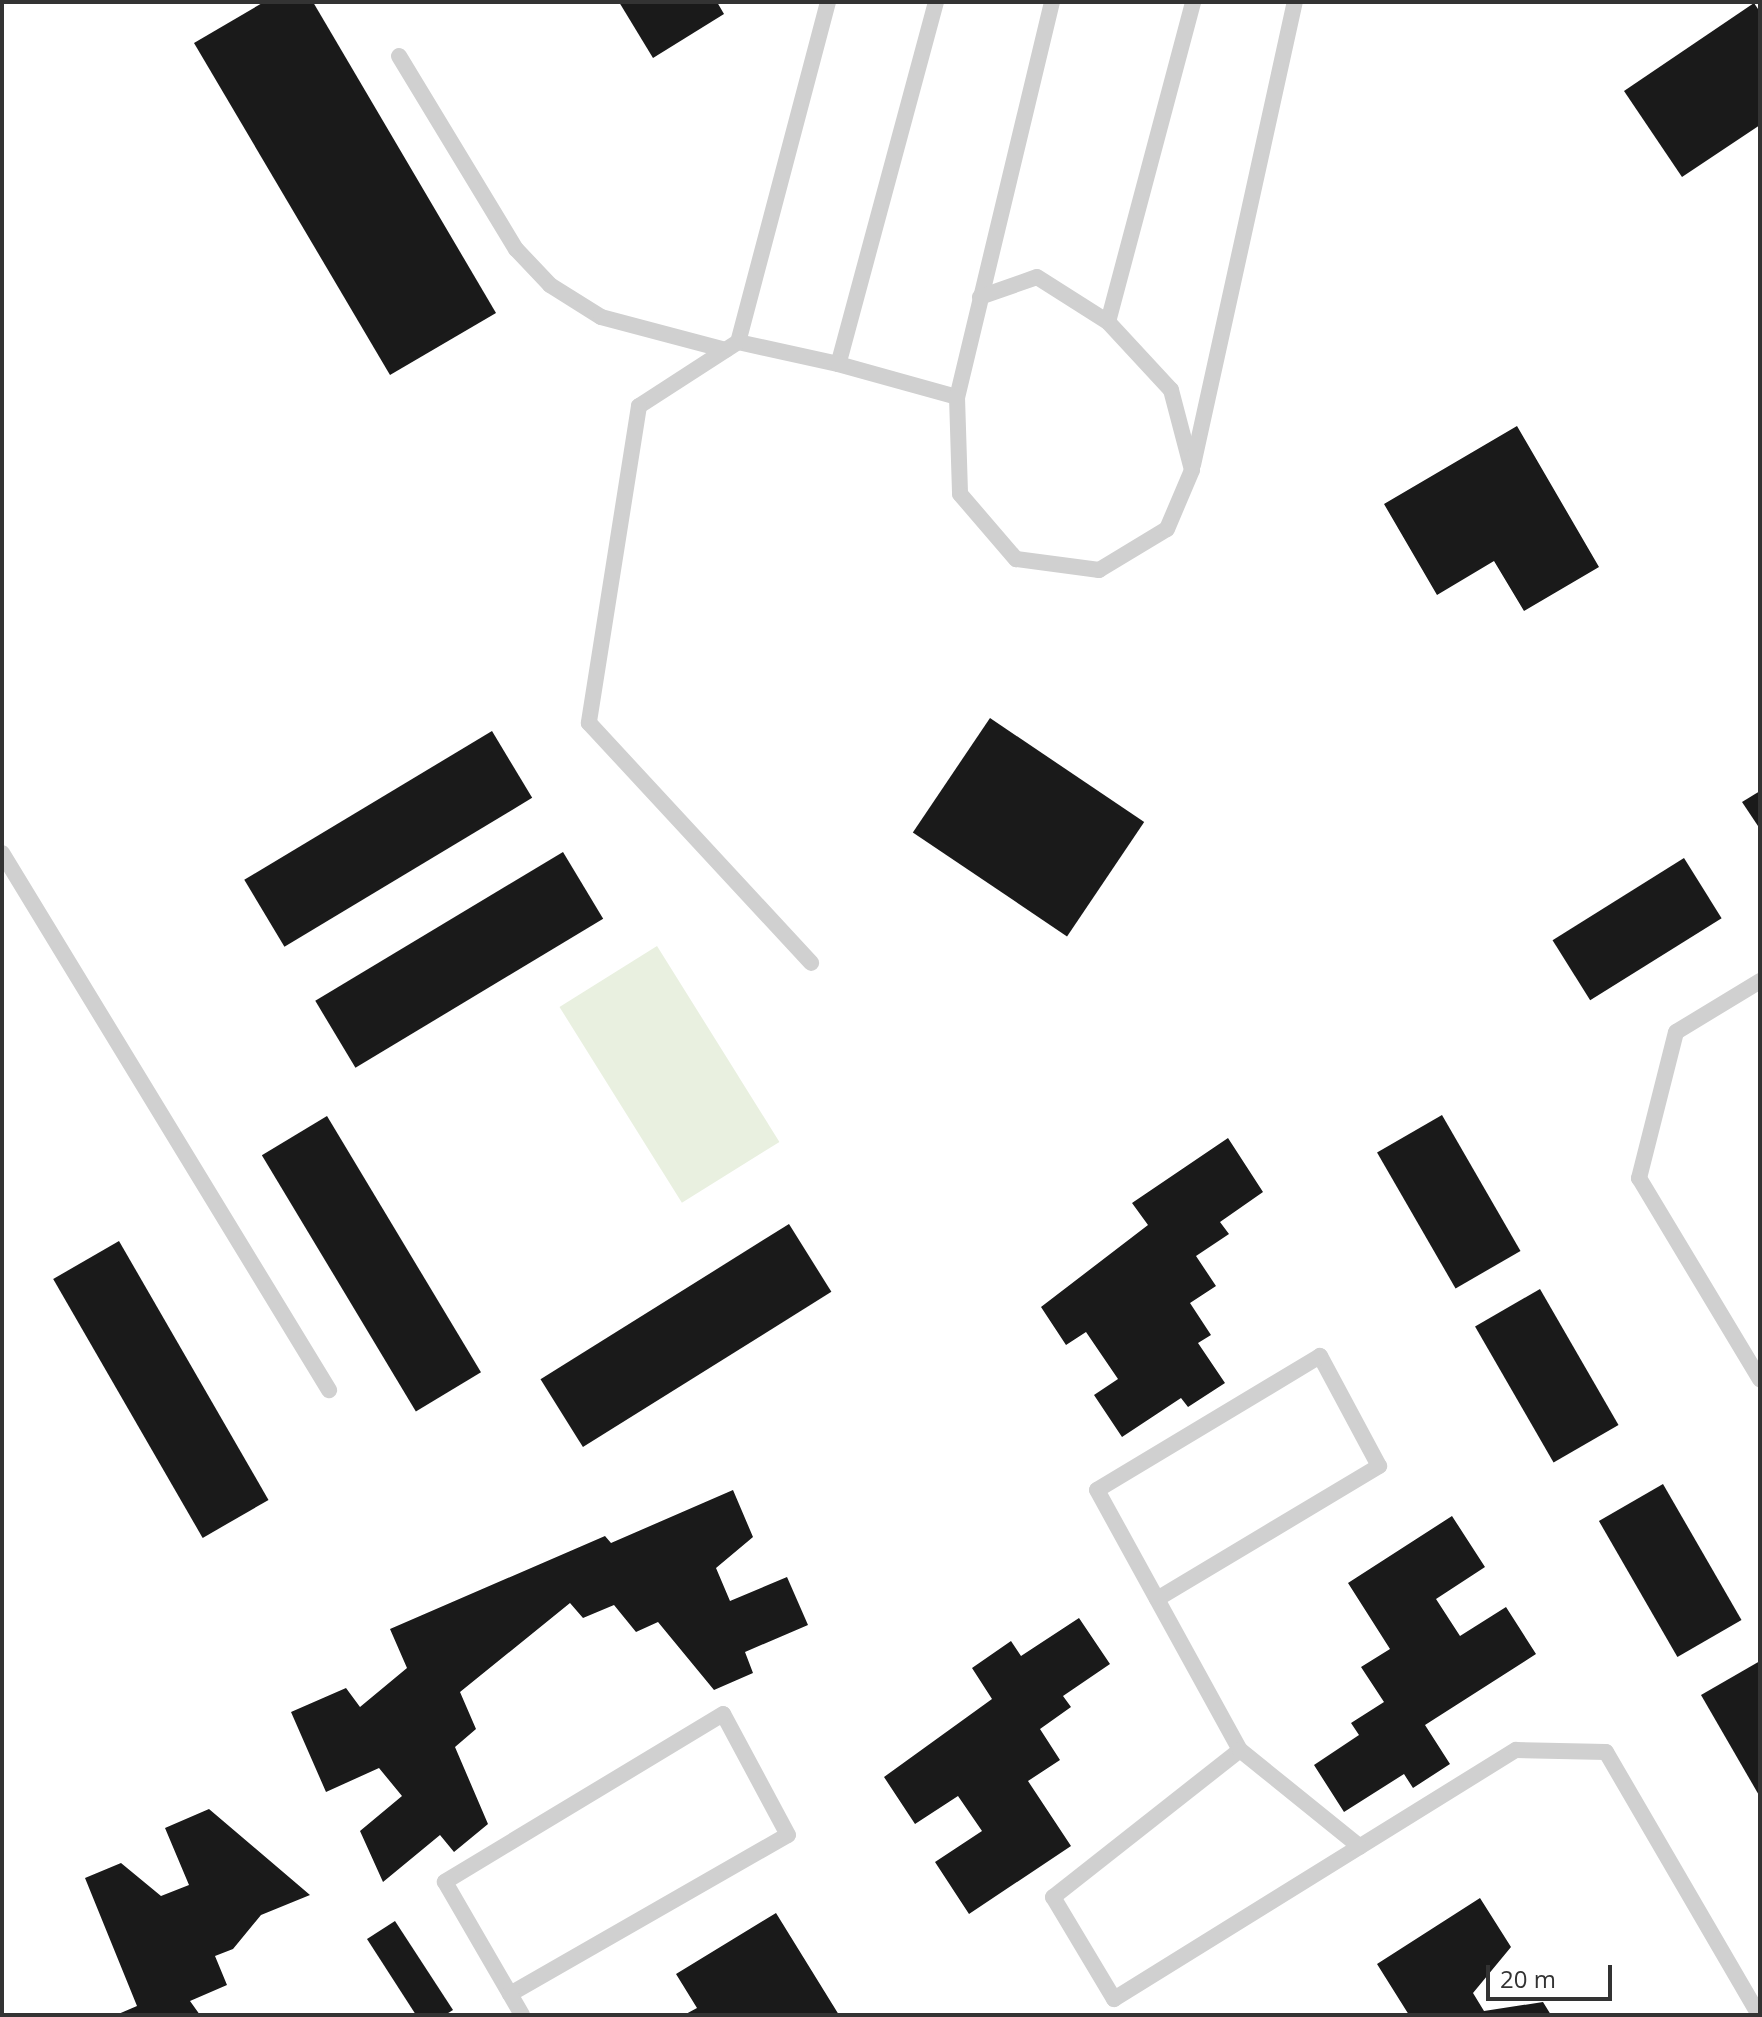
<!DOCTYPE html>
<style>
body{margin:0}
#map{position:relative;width:1762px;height:2017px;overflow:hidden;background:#fff;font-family:"Open Sans",sans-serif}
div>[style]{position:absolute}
.green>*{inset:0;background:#e9f0e0;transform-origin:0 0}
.building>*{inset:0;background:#1a1a1a;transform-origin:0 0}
.service>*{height:16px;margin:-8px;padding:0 8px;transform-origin:8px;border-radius:8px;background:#d0d0d0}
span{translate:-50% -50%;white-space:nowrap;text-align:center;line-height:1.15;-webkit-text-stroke:8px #fff;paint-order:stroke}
.frame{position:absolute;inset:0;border:4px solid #333;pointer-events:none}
.scale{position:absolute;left:1486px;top:1965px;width:126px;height:36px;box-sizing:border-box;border:4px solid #333;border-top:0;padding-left:10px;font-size:24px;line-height:28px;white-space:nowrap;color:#333;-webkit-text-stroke:6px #fff;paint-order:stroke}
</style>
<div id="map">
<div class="green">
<div style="left:657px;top:946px;width:231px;height:115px;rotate:58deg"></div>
</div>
<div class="building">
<div style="clip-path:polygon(264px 2px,313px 2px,496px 313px,390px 375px,194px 43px)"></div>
<div style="clip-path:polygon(619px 2px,717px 2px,724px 14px,653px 58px)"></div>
<div style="clip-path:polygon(1754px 3px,1760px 12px,1760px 125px,1682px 177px,1624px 91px)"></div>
<div style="clip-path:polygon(1517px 426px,1599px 567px,1524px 611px,1494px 561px,1437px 595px,1384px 504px)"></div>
<div style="left:990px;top:718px;width:186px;height:138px;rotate:34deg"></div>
<div style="left:492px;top:731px;width:78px;height:289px;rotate:59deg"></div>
<div style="clip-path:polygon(1760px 791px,1760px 829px,1742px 802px)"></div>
<div style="left:563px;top:852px;width:78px;height:289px;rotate:59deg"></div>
<div style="left:1684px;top:858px;width:71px;height:155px;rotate:58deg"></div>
<div style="left:1442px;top:1115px;width:157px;height:75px;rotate:60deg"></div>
<div style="left:327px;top:1116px;width:299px;height:76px;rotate:59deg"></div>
<div style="clip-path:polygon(1228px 1138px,1263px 1192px,1220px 1222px,1229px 1234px,1196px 1256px,1216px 1286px,1190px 1303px,1211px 1335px,1198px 1343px,1225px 1383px,1188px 1407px,1181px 1398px,1122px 1437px,1094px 1395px,1118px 1379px,1086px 1332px,1066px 1345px,1041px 1307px,1148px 1225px,1132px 1203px)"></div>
<div style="left:789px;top:1224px;width:80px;height:293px;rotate:58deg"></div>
<div style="left:119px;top:1241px;width:299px;height:76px;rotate:60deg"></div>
<div style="left:1540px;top:1289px;width:157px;height:75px;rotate:60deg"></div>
<div style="left:1663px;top:1484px;width:157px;height:74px;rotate:60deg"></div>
<div style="clip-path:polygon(733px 1490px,753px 1537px,716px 1568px,730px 1601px,787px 1577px,808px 1625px,745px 1652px,753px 1673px,714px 1690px,658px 1622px,636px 1632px,614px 1605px,583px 1618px,570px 1603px,460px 1692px,476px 1729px,455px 1747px,488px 1824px,454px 1852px,440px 1835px,383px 1882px,360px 1831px,402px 1796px,379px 1768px,326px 1792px,291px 1712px,346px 1688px,360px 1707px,407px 1668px,390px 1629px,605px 1536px,611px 1543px)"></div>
<div style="clip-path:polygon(1452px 1516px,1485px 1567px,1436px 1599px,1460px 1636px,1506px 1607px,1536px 1654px,1425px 1725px,1450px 1764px,1413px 1788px,1404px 1774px,1344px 1812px,1314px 1765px,1359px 1735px,1351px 1723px,1384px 1702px,1361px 1667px,1390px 1649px,1348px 1583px)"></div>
<div style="clip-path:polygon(1079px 1618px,1110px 1664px,1063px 1696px,1071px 1707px,1040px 1729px,1060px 1760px,1028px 1781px,1071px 1846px,969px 1914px,935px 1862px,982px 1831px,958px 1796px,915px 1824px,884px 1777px,992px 1699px,972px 1668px,1011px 1641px,1021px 1656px)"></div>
<div style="clip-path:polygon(1760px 1661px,1760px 1797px,1701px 1695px)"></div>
<div style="clip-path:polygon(209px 1809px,310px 1895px,261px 1915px,233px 1949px,215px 1956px,227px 1985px,190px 2001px,200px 2015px,116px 2015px,137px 2006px,85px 1878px,121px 1863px,161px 1896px,189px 1885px,165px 1828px)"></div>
<div style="clip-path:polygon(1480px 1898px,1511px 1947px,1473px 1993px,1484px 2011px,1543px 2002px,1551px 2015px,1409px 2015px,1377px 1964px)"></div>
<div style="clip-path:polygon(776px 1913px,839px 2015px,684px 2015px,697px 2008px,676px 1974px)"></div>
<div style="clip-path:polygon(395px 1921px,453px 2010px,445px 2015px,416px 2015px,367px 1939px)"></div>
</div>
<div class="service">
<div style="left:828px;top:2px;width:352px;rotate:104.8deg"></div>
<div style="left:738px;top:342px;width:102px;rotate:12.4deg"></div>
<div style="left:936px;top:2px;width:375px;rotate:105.1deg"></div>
<div style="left:838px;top:364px;width:123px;rotate:15.5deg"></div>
<div style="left:1052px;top:2px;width:406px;rotate:103.5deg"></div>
<div style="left:957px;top:397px;width:97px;rotate:88.2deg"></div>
<div style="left:960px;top:494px;width:86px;rotate:49.3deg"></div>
<div style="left:1016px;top:559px;width:84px;rotate:7.5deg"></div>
<div style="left:1099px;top:570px;width:79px;rotate:-31.1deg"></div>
<div style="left:1167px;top:529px;width:64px;rotate:-67deg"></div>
<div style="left:1192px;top:470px;width:83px;rotate:-104.7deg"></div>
<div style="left:1171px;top:390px;width:93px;rotate:-132.8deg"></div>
<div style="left:1108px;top:322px;width:331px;rotate:-75.1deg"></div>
<div style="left:399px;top:56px;width:226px;rotate:58.8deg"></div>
<div style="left:516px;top:249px;width:50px;rotate:46.6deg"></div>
<div style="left:550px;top:285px;width:60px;rotate:32.1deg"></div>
<div style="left:601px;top:317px;width:129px;rotate:14.8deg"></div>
<div style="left:980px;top:297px;width:60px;rotate:-19.3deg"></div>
<div style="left:1037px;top:277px;width:84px;rotate:32.4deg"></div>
<div style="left:738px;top:342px;width:118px;rotate:147.1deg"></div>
<div style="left:639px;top:406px;width:321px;rotate:99deg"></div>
<div style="left:589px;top:723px;width:327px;rotate:47.2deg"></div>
<div style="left:1193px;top:465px;width:474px;rotate:-77.6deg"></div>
<div style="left:2px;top:853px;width:629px;rotate:58.66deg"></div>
<div style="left:1760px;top:981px;width:98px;rotate:148.7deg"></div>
<div style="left:1676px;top:1032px;width:151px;rotate:104.2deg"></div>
<div style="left:1639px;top:1178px;width:235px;rotate:59deg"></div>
<div style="left:1157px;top:1599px;width:259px;rotate:-30.9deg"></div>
<div style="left:1379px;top:1466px;width:125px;rotate:-118.2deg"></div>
<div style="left:1320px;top:1356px;width:260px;rotate:149deg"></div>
<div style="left:1097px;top:1490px;width:297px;rotate:61.2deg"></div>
<div style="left:1240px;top:1750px;width:238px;rotate:141.8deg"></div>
<div style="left:1053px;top:1897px;width:119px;rotate:59.1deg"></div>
<div style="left:1114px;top:1999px;width:473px;rotate:-31.8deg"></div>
<div style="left:1516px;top:1750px;width:90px;rotate:1.3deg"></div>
<div style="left:1606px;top:1752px;width:304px;rotate:59.8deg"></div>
<div style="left:1240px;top:1750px;width:154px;rotate:38.9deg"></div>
<div style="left:510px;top:1994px;width:320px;rotate:-29.8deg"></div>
<div style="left:788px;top:1835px;width:137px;rotate:-118.2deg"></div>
<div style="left:723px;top:1714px;width:325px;rotate:148.9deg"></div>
<div style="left:445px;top:1882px;width:129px;rotate:59.9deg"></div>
<div style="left:510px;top:1994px;width:24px;rotate:60deg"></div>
</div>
<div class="frame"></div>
<div class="scale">20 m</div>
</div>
